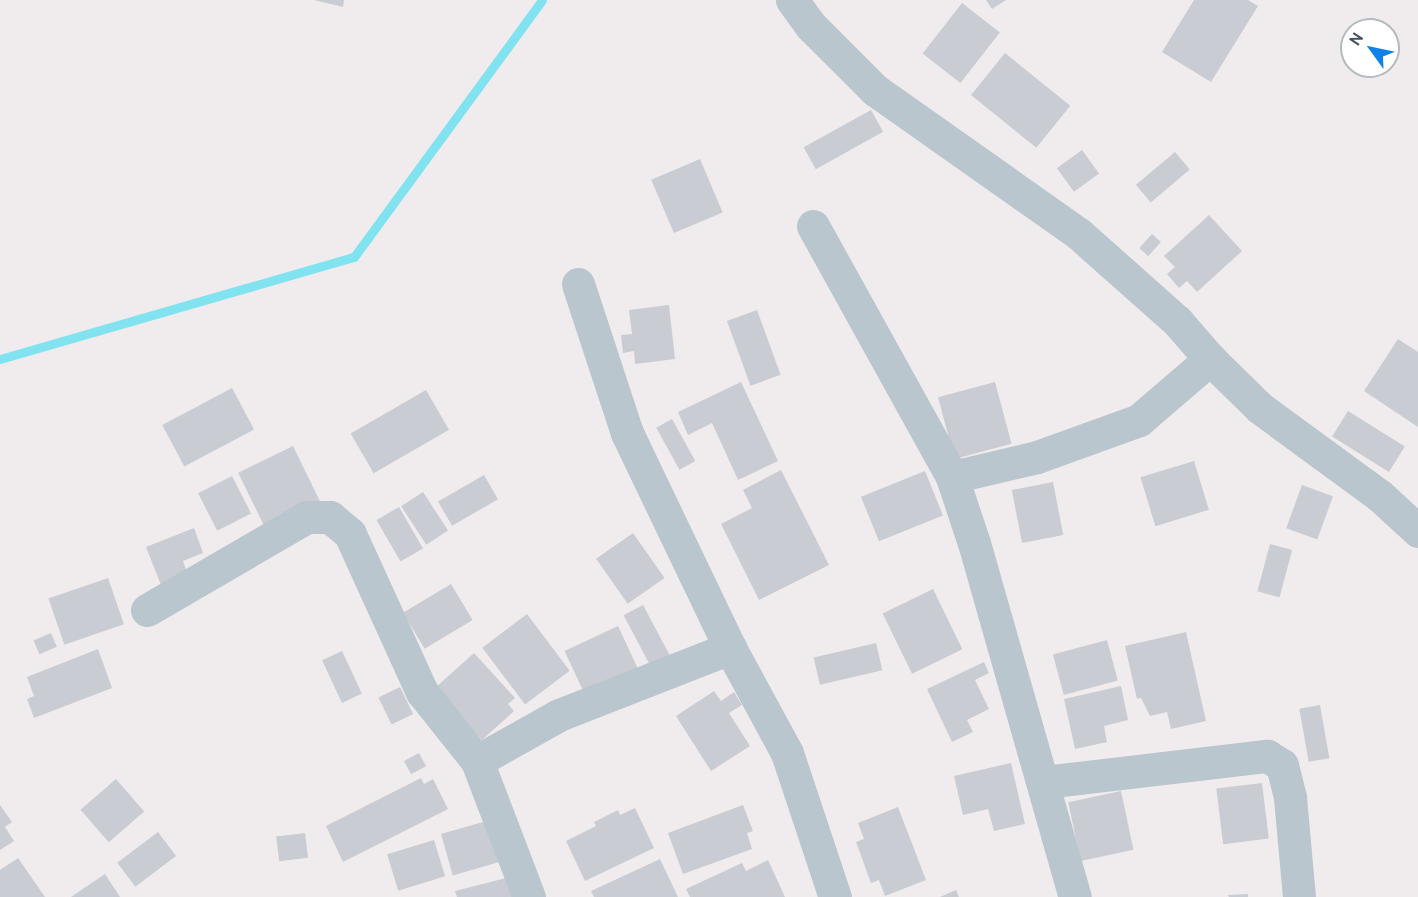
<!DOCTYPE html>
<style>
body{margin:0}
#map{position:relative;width:1418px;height:897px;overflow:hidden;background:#f0eced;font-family:Cabin,sans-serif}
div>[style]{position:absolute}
.stream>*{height:9px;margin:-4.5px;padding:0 4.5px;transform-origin:4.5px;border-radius:4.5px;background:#82e3f0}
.building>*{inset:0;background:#c9ccd2;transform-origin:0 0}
.minor>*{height:33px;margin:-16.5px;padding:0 16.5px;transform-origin:16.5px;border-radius:16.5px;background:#bac6cd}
span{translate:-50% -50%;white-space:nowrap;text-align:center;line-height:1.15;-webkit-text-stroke:4.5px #fff;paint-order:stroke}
.north{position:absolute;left:1340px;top:18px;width:60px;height:60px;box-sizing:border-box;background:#fff;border:2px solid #b4babd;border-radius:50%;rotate:303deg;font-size:16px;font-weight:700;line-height:24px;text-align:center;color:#44525b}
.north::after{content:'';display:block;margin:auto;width:21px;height:27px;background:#0f81e7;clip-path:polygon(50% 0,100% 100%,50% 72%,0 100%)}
</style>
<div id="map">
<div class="stream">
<div style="left:0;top:359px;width:368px;rotate:-16.1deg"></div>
<div style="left:354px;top:257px;width:318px;rotate:-53.8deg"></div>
</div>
<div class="building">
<div style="clip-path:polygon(314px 0,344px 0,343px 7px)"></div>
<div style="clip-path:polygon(986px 0,1006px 0,992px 9px)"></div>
<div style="clip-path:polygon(1194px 0,1248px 0,1258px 6px,1211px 82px,1162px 52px)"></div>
<div style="left:962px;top:3px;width:48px;height:64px;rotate:38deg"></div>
<div style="left:1005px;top:53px;width:84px;height:54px;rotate:39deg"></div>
<div style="left:871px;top:110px;width:25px;height:77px;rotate:61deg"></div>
<div style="left:1082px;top:150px;width:29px;height:31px;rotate:54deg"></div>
<div style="left:1175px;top:152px;width:23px;height:51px;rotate:50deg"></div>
<div style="left:700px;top:159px;width:58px;height:53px;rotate:67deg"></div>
<div style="clip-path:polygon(1209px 215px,1242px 251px,1197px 292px,1187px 281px,1179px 288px,1167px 274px,1175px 267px,1164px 256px)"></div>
<div style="left:1152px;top:234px;width:12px;height:19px;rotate:42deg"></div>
<div style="clip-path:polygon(669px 305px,675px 359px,635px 364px,634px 351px,623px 353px,621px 335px,632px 334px,629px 310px)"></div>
<div style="left:757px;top:310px;width:69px;height:32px;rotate:70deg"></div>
<div style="clip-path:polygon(1398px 339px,1418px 352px,1418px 427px,1364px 391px)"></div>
<div style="clip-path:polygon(741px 382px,778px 461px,738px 480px,712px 423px,688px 435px,678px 412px)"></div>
<div style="left:995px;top:382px;width:64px;height:59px;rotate:75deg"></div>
<div style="left:232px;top:388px;width:47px;height:79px;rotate:62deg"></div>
<div style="left:426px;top:390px;width:46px;height:87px;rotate:60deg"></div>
<div style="left:1348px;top:411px;width:67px;height:30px;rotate:32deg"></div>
<div style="left:672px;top:419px;width:48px;height:18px;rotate:61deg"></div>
<div style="left:293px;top:446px;width:66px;height:61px;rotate:64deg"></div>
<div style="left:1194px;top:461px;width:51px;height:56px;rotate:73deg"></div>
<div style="clip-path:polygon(781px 470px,829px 565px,759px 600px,721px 524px,752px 508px,743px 490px)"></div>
<div style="left:925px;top:471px;width:48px;height:69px;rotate:68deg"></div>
<div style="left:484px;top:475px;width:28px;height:53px;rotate:60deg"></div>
<div style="left:232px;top:476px;width:42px;height:38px;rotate:63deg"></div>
<div style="left:1053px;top:482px;width:54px;height:42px;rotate:79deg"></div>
<div style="left:1302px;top:485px;width:33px;height:46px;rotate:20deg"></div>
<div style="left:423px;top:492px;width:46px;height:26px;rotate:57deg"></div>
<div style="left:399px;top:507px;width:48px;height:26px;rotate:60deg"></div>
<div style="clip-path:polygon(194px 528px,203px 553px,183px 561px,188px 575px,161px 585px,146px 547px)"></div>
<div style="left:633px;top:533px;width:55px;height:45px;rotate:55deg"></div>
<div style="left:1270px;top:544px;width:23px;height:49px;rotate:15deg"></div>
<div style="left:108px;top:578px;width:49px;height:63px;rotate:71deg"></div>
<div style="left:451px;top:584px;width:42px;height:56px;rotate:59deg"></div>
<div style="left:933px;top:589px;width:67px;height:56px;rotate:64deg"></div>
<div style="left:643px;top:605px;width:61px;height:22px;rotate:62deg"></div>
<div style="left:527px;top:614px;width:71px;height:56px;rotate:53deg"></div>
<div style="left:618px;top:626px;width:50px;height:59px;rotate:65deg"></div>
<div style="clip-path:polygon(1186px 632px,1206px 721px,1171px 729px,1167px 712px,1150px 716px,1141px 698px,1137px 699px,1125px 646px)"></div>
<div style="left:51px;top:633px;width:15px;height:19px;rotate:67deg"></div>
<div style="left:1107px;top:640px;width:42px;height:56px;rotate:75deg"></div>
<div style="left:876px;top:643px;width:28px;height:64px;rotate:77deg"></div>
<div style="clip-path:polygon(98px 649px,112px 688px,34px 718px,27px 699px,34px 696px,27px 677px)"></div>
<div style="left:342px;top:651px;width:47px;height:22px;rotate:65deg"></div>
<div style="clip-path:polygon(474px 653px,515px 698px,508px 704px,514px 711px,482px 740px,435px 688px)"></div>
<div style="clip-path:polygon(984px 662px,989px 673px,975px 680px,989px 709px,967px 720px,973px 732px,952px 742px,927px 689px)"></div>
<div style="clip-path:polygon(1121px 686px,1128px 720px,1104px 726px,1107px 742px,1075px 749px,1064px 699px)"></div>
<div style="left:400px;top:687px;width:30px;height:24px;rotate:64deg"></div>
<div style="clip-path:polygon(714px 691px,721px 701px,734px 692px,742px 705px,729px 713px,750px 746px,711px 771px,676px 716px)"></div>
<div style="left:1320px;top:705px;width:54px;height:21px;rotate:80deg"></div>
<div style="left:419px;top:753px;width:15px;height:17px;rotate:62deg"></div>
<div style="clip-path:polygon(1011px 763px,1025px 824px,994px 831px,988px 809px,963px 815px,954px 776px)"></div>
<div style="clip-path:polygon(421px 778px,424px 784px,433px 779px,448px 809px,343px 862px,326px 826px)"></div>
<div style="left:116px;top:779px;width:43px;height:47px;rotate:49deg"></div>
<div style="left:1262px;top:783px;width:56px;height:46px;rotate:83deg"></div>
<div style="left:1121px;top:791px;width:60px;height:54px;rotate:78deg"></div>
<div style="clip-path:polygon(0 805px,12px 822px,5px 827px,14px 841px,0 850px)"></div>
<div style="clip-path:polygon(743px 805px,753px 831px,747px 833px,752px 849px,683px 874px,668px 833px)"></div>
<div style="clip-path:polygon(898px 807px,926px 880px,885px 896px,879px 880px,871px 883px,856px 842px,864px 839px,858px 823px)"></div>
<div style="clip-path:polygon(635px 808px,654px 848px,585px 881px,566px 841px,596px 826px,594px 822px,618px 810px,620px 815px)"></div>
<div style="left:490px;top:820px;width:43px;height:51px;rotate:74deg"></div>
<div style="left:158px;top:832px;width:30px;height:51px;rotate:53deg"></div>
<div style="left:305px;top:833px;width:25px;height:29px;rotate:83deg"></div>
<div style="left:434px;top:840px;width:38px;height:49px;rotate:73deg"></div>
<div style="clip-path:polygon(18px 858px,45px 897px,0 897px,0 870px)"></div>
<div style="clip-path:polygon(660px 859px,678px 897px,594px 897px,591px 891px)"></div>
<div style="clip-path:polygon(768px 860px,785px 897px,690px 897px,686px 889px,742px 863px,746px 871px)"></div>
<div style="clip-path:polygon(105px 874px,120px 897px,71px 897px)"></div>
<div style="clip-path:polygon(510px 877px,516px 897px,457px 897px,455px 891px)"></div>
<div style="clip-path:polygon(956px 890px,959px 897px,940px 897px)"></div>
<div style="clip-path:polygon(1248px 894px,1248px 897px,1229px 897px,1228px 895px)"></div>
</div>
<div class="minor">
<div style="left:792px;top:0;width:32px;rotate:54deg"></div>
<div style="left:811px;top:26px;width:91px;rotate:45deg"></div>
<div style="left:875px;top:90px;width:250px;rotate:35.2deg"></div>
<div style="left:1079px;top:234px;width:131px;rotate:41.6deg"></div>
<div style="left:1177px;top:321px;width:50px;rotate:49deg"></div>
<div style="left:1210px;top:359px;width:70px;rotate:44.4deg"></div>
<div style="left:1260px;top:408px;width:147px;rotate:36.2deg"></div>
<div style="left:1379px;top:495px;width:53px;rotate:42.7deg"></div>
<div style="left:813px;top:226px;width:287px;rotate:61deg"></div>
<div style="left:952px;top:477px;width:70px;rotate:71.6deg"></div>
<div style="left:974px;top:543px;width:368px;rotate:74.1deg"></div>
<div style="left:578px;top:284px;width:157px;rotate:71.8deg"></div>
<div style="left:627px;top:433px;width:238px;rotate:64.4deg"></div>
<div style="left:730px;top:648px;width:119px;rotate:61.5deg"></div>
<div style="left:787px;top:753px;width:152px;rotate:71.6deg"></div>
<div style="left:952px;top:477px;width:87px;rotate:-13.2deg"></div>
<div style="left:1037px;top:457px;width:109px;rotate:-19.9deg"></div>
<div style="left:1139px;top:420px;width:94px;rotate:-40.7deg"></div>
<div style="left:147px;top:610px;width:185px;rotate:-30.2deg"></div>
<div style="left:307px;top:517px;width:23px"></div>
<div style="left:330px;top:517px;width:26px;rotate:40deg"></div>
<div style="left:350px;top:534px;width:174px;rotate:65.5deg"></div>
<div style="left:422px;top:692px;width:88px;rotate:51.4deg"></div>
<div style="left:477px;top:761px;width:146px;rotate:69.1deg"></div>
<div style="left:477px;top:761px;width:94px;rotate:-29.3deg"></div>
<div style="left:559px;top:715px;width:184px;rotate:-21.4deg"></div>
<div style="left:1044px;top:782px;width:225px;rotate:-6.7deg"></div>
<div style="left:1267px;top:756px;width:17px;rotate:31deg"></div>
<div style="left:1282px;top:765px;width:34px;rotate:76deg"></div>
<div style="left:1290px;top:798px;width:99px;rotate:84.8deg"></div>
</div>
<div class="north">N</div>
</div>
